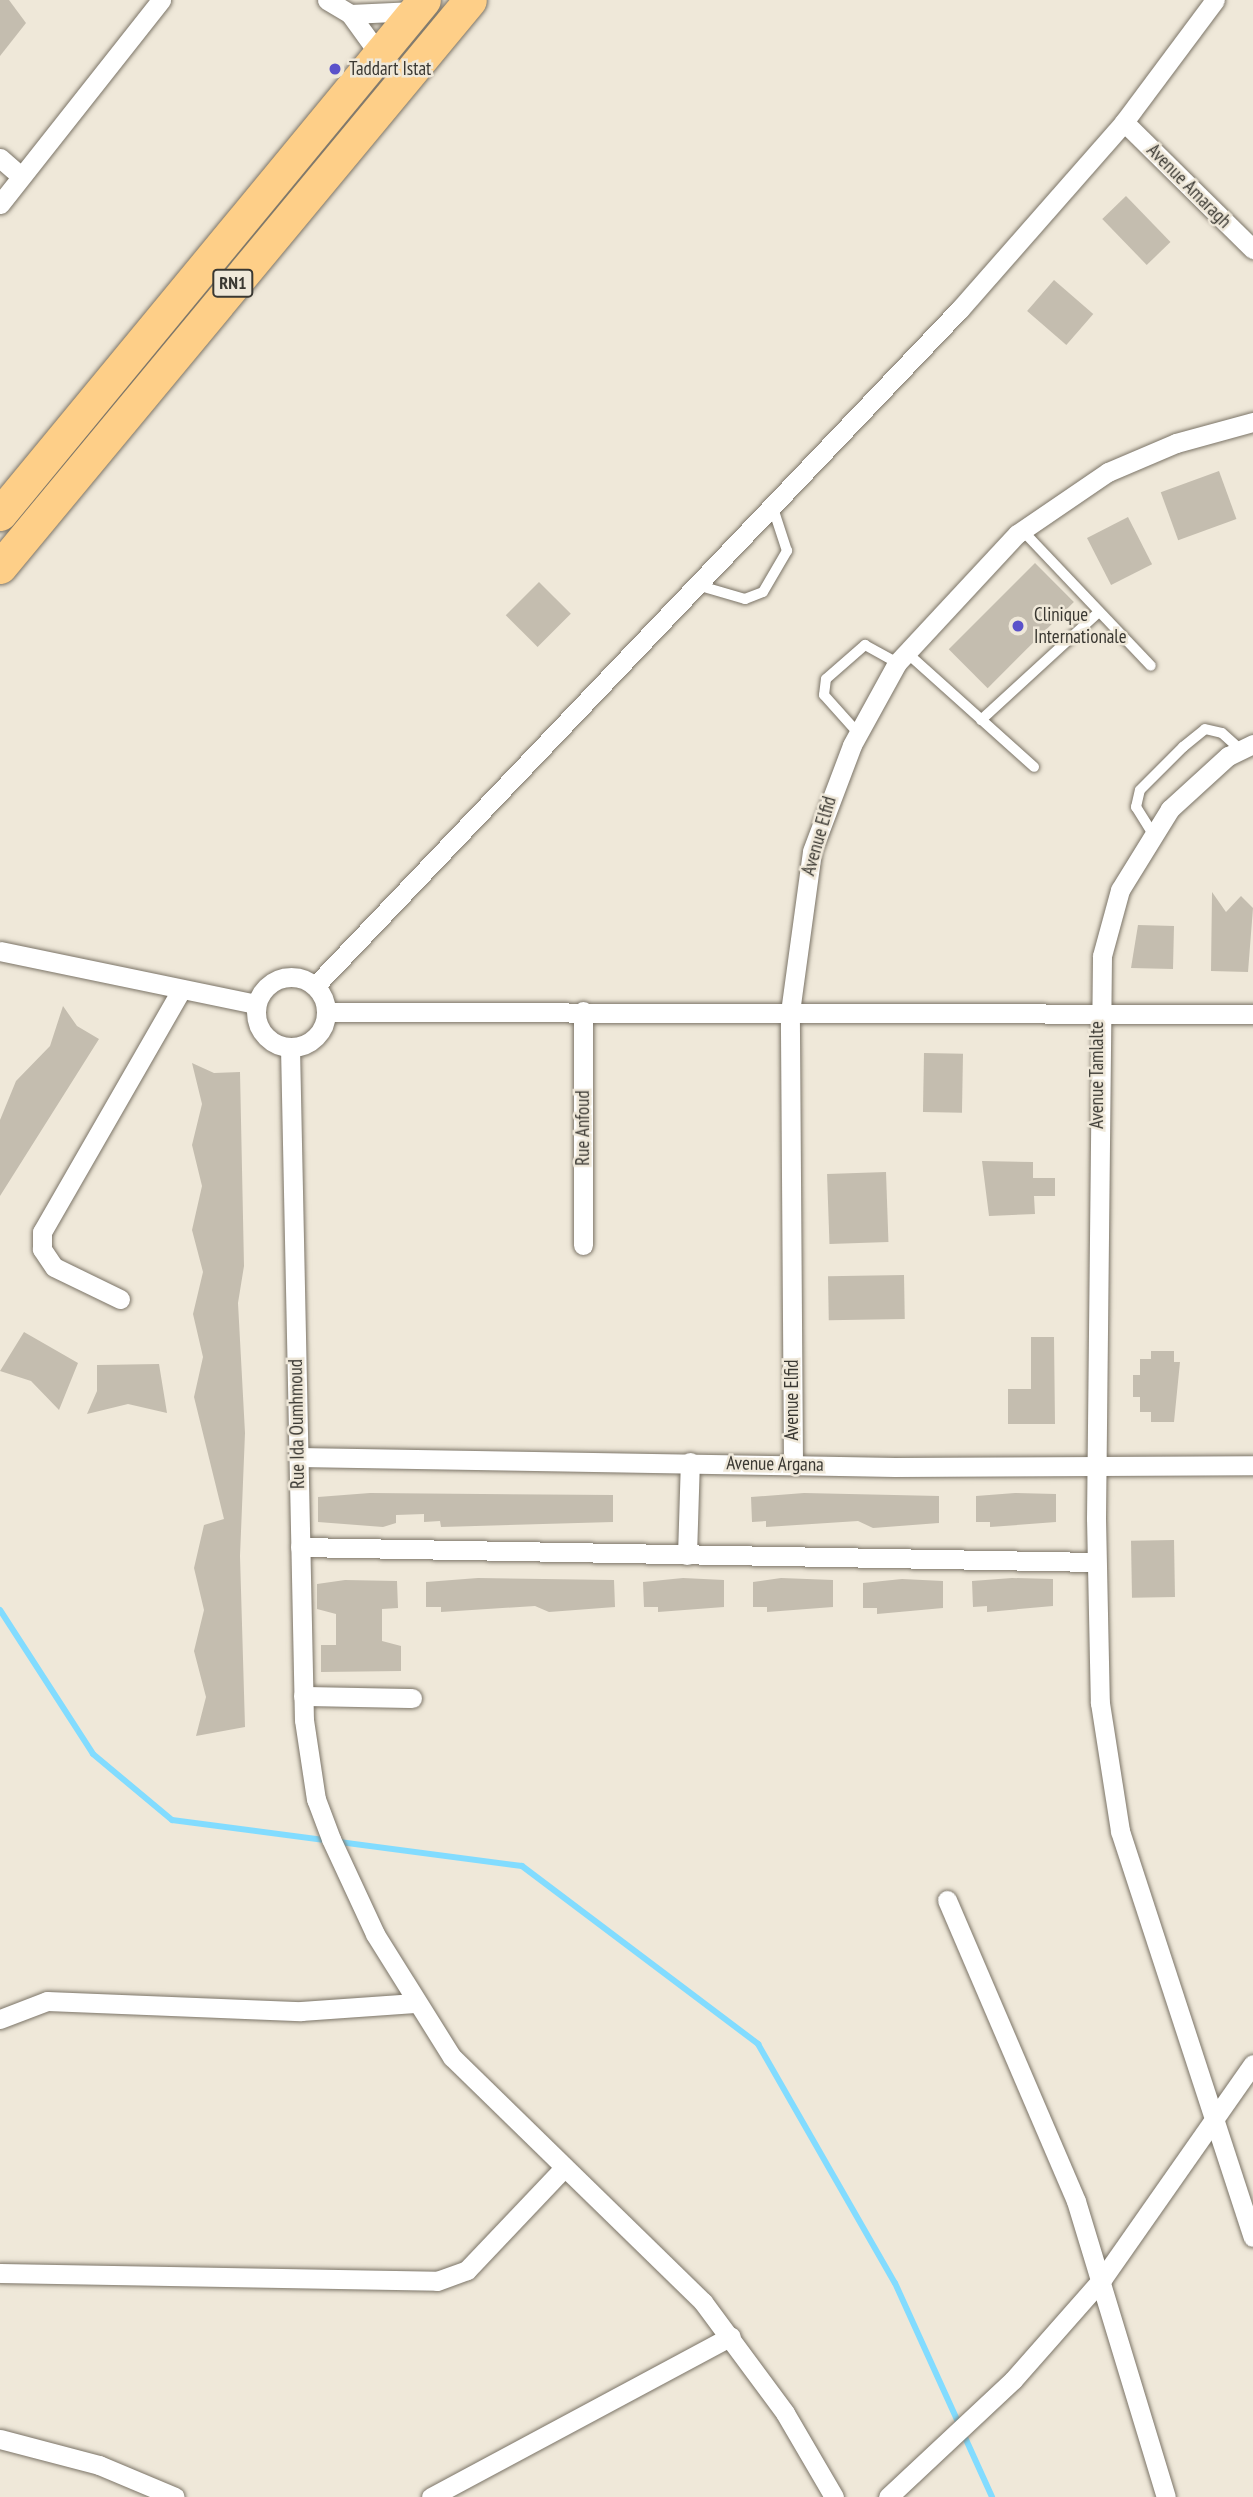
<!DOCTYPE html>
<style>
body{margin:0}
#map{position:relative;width:1253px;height:2497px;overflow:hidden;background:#efe8d9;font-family:"PT Sans Narrow",sans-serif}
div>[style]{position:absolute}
.stream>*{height:6px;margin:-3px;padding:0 3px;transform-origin:3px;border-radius:3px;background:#82dcff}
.building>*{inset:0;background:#c4bdaf;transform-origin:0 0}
.roads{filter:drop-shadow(0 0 2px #7b7467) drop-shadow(0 0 2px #7b7467)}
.service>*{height:10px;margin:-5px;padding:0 5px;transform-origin:5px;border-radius:5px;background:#fff}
.minor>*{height:19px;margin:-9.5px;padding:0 9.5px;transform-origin:9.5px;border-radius:9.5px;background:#fff}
.minor>.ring{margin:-9.5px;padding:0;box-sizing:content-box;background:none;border:19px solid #fff;border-radius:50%}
.trunk>*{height:33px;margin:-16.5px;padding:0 16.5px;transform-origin:16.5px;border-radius:16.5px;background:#fecf88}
.dots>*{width:19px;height:19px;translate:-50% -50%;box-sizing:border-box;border:4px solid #efe8d9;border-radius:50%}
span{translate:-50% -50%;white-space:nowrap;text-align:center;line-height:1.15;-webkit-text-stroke:5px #efe8d9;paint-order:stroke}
.shield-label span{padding:2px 5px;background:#efe8d9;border:2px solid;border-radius:5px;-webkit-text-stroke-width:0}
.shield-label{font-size:18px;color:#3a3832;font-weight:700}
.poi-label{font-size:19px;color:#3a3832}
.left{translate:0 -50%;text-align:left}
.street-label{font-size:19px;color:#3a3832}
</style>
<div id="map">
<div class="stream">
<div style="left:0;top:1610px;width:171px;rotate:57.1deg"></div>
<div style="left:93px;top:1754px;width:103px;rotate:39.9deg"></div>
<div style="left:172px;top:1820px;width:353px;rotate:7.5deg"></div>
<div style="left:522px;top:1866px;width:296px;rotate:37deg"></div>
<div style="left:758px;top:2044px;width:275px;rotate:60.2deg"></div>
<div style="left:895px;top:2283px;width:235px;rotate:65.6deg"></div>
</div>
<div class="building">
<div style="clip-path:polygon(0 0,9px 0,26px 23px,0 56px)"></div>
<div style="left:1126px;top:196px;width:64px;height:33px;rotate:46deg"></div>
<div style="left:1054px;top:280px;width:52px;height:41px;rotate:41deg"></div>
<div style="left:1219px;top:471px;width:51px;height:62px;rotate:70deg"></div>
<div style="left:1128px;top:517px;width:53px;height:46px;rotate:63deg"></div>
<div style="left:1035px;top:563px;width:55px;height:122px;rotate:45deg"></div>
<div style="left:539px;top:582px;width:45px;height:47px;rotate:45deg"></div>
<div style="clip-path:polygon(1212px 892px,1226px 912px,1241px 896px,1253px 908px,1248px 972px,1211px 971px)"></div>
<div style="clip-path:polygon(1138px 925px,1174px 926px,1173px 969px,1131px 968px)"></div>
<div style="clip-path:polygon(63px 1006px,77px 1026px,99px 1039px,0 1196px,0 1120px,16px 1081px,50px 1046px)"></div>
<div style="left:924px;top:1053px;width:39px;height:59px;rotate:1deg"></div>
<div style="clip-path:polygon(192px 1063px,214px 1073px,240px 1072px,244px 1266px,238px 1303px,245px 1433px,240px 1556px,245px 1727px,196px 1736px,206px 1697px,194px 1651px,204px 1610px,194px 1568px,204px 1525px,224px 1519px,194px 1397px,203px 1357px,193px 1314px,203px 1272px,192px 1230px,202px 1186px,192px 1145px,202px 1104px)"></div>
<div style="clip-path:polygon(982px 1161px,1033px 1162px,1033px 1178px,1055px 1178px,1055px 1196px,1034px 1196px,1035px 1214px,989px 1216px)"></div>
<div style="left:886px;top:1172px;width:70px;height:59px;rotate:88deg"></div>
<div style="left:904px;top:1275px;width:44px;height:76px;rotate:89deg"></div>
<div style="clip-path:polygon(24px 1332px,78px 1363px,59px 1410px,31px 1381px,0 1371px)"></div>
<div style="clip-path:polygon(1031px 1337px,1054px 1337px,1055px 1424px,1008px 1424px,1008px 1389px,1031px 1389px)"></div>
<div style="clip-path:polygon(1151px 1351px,1174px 1351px,1174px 1362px,1180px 1362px,1174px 1422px,1151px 1422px,1151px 1412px,1140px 1412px,1140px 1397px,1133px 1397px,1133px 1375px,1140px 1375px,1140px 1359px,1151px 1359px)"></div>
<div style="clip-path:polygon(159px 1364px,167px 1413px,128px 1404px,87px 1414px,97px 1391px,97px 1365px)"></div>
<div style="clip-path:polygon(370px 1493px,613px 1495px,613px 1522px,441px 1527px,440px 1521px,424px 1522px,424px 1514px,396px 1515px,396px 1523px,383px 1527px,318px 1522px,318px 1497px)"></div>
<div style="clip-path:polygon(804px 1493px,939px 1496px,939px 1523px,873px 1528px,858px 1521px,766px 1527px,766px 1521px,752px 1522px,751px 1497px)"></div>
<div style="clip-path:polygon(1015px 1493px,1056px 1494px,1056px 1522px,990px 1527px,990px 1522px,976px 1522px,976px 1496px)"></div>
<div style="left:1174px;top:1540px;width:57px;height:43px;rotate:89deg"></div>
<div style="clip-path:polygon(478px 1578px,614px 1580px,615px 1607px,549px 1612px,535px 1606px,441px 1612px,441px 1607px,426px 1607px,426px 1582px)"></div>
<div style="clip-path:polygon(683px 1578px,724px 1580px,724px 1607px,658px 1612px,658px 1607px,644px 1607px,643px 1582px)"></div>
<div style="clip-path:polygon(781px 1578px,833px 1580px,833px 1607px,767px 1612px,767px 1607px,753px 1607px,753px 1582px)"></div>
<div style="clip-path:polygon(1012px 1578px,1053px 1579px,1053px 1606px,987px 1612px,987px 1606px,973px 1607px,972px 1581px)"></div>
<div style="clip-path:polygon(902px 1579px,943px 1581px,943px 1608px,877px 1614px,877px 1608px,863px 1608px,863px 1583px)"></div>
<div style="clip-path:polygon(345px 1580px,397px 1581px,398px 1608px,382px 1609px,382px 1641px,401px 1646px,401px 1671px,321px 1672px,321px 1645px,336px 1645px,336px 1614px,317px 1609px,317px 1584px)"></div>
</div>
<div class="roads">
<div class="service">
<div style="left:1022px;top:530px;width:187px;rotate:46.5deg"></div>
<div style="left:697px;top:585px;width:50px;rotate:16.3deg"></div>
<div style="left:745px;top:599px;width:19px;rotate:-21deg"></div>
<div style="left:763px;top:592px;width:48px;rotate:-59.7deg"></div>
<div style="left:787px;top:551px;width:48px;rotate:-108.1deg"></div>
<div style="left:906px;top:652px;width:172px;rotate:41.9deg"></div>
<div style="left:981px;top:720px;width:160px;rotate:-42.5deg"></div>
<div style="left:858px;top:733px;width:51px;rotate:-131.8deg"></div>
<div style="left:824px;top:695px;width:16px;rotate:-83deg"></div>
<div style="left:826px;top:679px;width:52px;rotate:-41.1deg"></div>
<div style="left:865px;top:645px;width:37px;rotate:29deg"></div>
<div style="left:1153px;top:834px;width:32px;rotate:-122deg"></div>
<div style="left:1136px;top:807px;width:17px;rotate:-77deg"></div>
<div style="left:1140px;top:790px;width:61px;rotate:-45deg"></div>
<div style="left:1183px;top:747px;width:28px;rotate:-39deg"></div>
<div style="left:1205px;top:729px;width:17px;rotate:13deg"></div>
<div style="left:1222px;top:733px;width:25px;rotate:42deg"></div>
</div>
<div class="minor">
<div style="left:327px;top:0;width:27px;rotate:31deg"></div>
<div style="left:350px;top:14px;width:49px;rotate:54.1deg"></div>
<div style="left:350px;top:14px;width:65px;rotate:-2.6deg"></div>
<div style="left:1124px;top:122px;width:181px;rotate:44.6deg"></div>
<div style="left:0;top:158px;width:28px;rotate:41deg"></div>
<div style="left:0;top:204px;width:260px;rotate:-51.7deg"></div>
<div style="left:1253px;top:744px;width:28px;rotate:154deg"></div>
<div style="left:1228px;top:756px;width:79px;rotate:137.6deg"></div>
<div style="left:1170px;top:809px;width:95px;rotate:121.7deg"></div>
<div style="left:1120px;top:890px;width:68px;rotate:105.3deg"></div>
<div style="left:1102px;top:956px;width:562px;rotate:90.61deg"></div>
<div style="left:1096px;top:1518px;width:185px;rotate:88.8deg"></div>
<div style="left:1100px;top:1703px;width:130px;rotate:81.1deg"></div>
<div style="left:1120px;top:1831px;width:427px;rotate:71.9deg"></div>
<div style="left:0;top:951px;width:261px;rotate:11.7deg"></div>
<div class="ring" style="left:256px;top:977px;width:51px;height:51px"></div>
<div style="left:315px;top:986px;width:935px;rotate:-46.39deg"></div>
<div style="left:960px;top:309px;width:249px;rotate:-48.7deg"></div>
<div style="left:1124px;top:122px;width:152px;rotate:-53.3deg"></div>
<div style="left:326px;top:1012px;width:927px;rotate:0.12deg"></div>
<div style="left:290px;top:1047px;width:673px;rotate:88.81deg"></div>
<div style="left:304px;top:1720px;width:80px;rotate:81.4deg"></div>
<div style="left:316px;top:1799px;width:43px;rotate:69.4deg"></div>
<div style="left:331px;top:1839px;width:105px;rotate:65.1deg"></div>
<div style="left:375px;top:1934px;width:145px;rotate:58deg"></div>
<div style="left:452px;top:2057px;width:351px;rotate:44.3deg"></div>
<div style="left:703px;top:2302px;width:138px;rotate:53.5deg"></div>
<div style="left:785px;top:2413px;width:97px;rotate:59.7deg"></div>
<div style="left:583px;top:1245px;width:234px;rotate:-90deg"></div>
<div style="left:120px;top:1299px;width:73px;rotate:-154.1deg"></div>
<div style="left:54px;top:1267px;width:22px;rotate:-124deg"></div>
<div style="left:42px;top:1249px;width:17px;rotate:-90deg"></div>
<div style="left:42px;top:1232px;width:280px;rotate:-60.1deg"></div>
<div style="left:298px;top:1457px;width:597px;rotate:0.96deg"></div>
<div style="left:895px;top:1467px;width:358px;rotate:-0.3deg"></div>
<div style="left:793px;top:1463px;width:451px;rotate:-90.4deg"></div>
<div style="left:790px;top:1012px;width:162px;rotate:-82.2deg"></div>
<div style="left:812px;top:851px;width:113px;rotate:-69.3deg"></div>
<div style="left:852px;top:745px;width:94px;rotate:-61.2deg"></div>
<div style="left:897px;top:663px;width:176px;rotate:-47.1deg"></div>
<div style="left:1017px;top:534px;width:110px;rotate:-34.3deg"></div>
<div style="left:1108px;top:472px;width:74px;rotate:-23.1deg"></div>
<div style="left:1176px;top:443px;width:80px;rotate:-15.3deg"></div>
<div style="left:300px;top:1547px;width:796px;rotate:1.08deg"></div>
<div style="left:687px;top:1555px;width:93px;rotate:-88.2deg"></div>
<div style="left:303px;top:1696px;width:109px;rotate:1.1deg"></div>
<div style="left:947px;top:1900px;width:327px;rotate:66.8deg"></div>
<div style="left:1076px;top:2201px;width:309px;rotate:73.1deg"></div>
<div style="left:0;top:2019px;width:50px;rotate:-21deg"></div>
<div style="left:47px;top:2001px;width:254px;rotate:2.3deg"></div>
<div style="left:301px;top:2011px;width:114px;rotate:-4deg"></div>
<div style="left:0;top:2273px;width:437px;rotate:1deg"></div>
<div style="left:437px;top:2281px;width:32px;rotate:-20deg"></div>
<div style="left:467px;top:2270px;width:138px;rotate:-46.5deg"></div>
<div style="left:0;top:2439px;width:102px;rotate:14.7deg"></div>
<div style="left:99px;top:2465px;width:82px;rotate:22.8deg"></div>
<div style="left:431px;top:2497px;width:340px;rotate:-28.2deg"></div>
<div style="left:888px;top:2497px;width:171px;rotate:-43.1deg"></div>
<div style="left:1013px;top:2380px;width:136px;rotate:-48.6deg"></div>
<div style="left:1103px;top:2278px;width:261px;rotate:-55deg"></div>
</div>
<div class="trunk">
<div style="left:0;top:514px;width:666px;rotate:-50.48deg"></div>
<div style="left:0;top:567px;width:736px;rotate:-50.34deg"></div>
</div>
</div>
<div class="dots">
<div style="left:335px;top:69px;background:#5b52ca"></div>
<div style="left:1018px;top:626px;background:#5b52ca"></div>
</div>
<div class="shield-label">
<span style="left:233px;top:283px">RN1</span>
</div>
<div class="poi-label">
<span class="left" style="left:349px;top:69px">Taddart Istat</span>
<span class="left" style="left:1034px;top:626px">Clinique<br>Internationale</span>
</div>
<div class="street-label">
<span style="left:1189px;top:186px;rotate:45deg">Avenue Amaragh</span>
<span style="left:819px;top:836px;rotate:-74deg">Avenue Elfid</span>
<span style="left:1097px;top:1075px;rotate:-90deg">Avenue Tamlalte</span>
<span style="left:583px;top:1128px;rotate:-90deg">Rue Anfoud</span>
<span style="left:792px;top:1400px;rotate:-90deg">Avenue Elfid</span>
<span style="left:297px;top:1424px;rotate:-91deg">Rue Ida Oumhmoud</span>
<span style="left:775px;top:1464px;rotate:1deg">Avenue Argana</span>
</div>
</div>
